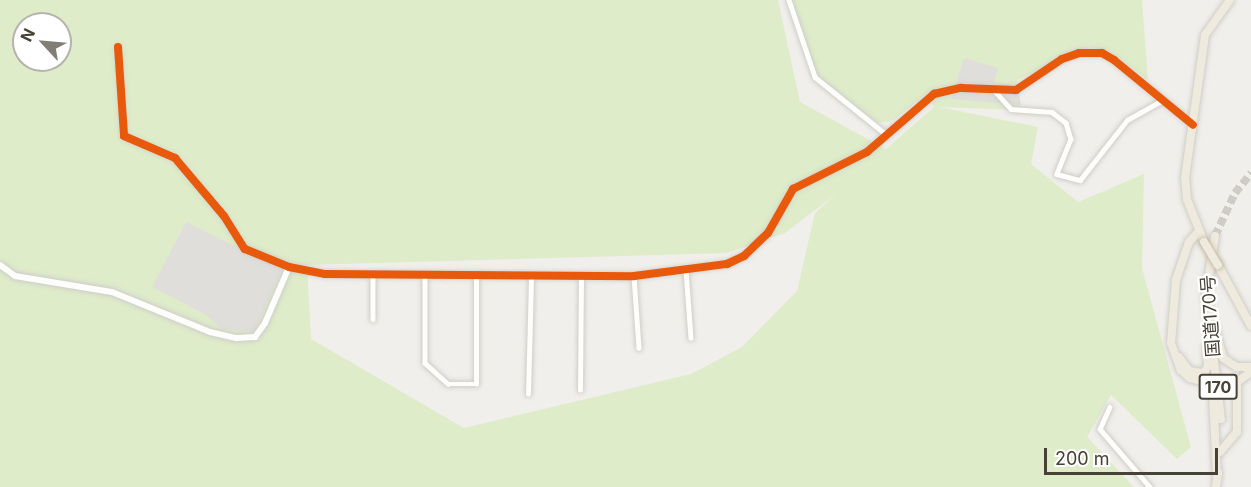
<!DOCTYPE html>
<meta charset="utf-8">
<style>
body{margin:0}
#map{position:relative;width:1251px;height:487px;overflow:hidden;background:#f1efeb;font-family:Inter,"Noto Sans JP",sans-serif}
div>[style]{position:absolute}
.green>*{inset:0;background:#deecca}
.parking>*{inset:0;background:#e0deda}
.trunk-tunnel>*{height:8px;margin-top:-4px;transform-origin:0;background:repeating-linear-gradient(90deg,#cfccc7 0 8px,transparent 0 12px)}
.roads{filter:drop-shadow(0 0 2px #cfcdc8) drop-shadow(0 0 2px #cfcdc8)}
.minor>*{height:4.5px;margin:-2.25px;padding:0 2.25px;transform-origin:2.25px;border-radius:2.25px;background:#fdfdfc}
.tertiary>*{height:6px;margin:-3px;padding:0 3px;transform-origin:3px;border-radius:3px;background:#fdfdfc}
.trunk>*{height:8px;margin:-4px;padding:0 4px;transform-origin:4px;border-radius:4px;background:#efeade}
.bridges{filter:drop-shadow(0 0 2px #c9bca6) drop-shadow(0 0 2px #c9bca6)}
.trunk-bridge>*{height:8px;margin:-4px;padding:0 4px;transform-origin:4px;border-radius:4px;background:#efeade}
.cycleway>*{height:8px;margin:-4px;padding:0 4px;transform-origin:4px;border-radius:4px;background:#e8590c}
span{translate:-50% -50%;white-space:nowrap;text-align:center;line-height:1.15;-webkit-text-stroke:4.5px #fff;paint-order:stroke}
.shield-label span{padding:2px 4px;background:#fff;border:2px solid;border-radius:4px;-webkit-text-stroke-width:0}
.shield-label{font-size:16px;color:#484136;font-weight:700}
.street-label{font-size:18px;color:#484136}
.north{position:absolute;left:12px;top:12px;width:60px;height:60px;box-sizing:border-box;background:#fff;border:2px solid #b6b3af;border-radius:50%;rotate:296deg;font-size:16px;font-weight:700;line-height:24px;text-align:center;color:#484136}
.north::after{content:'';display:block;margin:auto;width:21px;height:27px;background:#837e75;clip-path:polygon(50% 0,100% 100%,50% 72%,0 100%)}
.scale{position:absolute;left:1044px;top:448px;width:174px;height:27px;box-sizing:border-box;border:3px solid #484136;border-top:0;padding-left:8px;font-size:18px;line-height:21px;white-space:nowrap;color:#484136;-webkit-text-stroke:4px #fff;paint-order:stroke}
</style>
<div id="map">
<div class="green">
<div style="clip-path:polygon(evenodd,0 0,778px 0,800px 102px,886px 149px,934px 107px,928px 93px,892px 121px,878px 123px,824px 83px,810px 65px,792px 0,1142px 0,1148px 80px,1111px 52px,1090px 47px,1017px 80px,1021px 110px,939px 107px,1038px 127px,1031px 164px,1078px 202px,1144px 174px,1142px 268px,1191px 447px,1177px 459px,1111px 395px,1087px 437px,1134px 487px,0 487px,0 0,24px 24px,60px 24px,60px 60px,24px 60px,24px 24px,0 0,836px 194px,815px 213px,797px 291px,742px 347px,691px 374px,464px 428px,311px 339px,307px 265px,727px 253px,785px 233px,836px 194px)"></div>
</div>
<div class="parking">
<div style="clip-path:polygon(964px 58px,998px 68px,994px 82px,1018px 85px,1021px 105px,951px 99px)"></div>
<div style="clip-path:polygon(186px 222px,282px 269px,254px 332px,222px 329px,206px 315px,152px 287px)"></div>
</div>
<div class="trunk-tunnel">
<div style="left:1215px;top:236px;width:47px;rotate:-65.1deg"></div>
<div style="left:1235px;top:193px;width:26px;rotate:-51deg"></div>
</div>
<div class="roads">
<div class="minor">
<div style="left:789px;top:0;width:81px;rotate:71.3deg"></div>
<div style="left:815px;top:77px;width:92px;rotate:38.9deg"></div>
<div style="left:118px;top:47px;width:89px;rotate:86.1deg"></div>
<div style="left:124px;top:136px;width:56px;rotate:23.3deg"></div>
<div style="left:175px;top:158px;width:76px;rotate:49.8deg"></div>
<div style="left:224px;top:216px;width:39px;rotate:58deg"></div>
<div style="left:994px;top:90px;width:25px;rotate:48deg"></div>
<div style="left:1011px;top:109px;width:41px;rotate:4.2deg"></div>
<div style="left:1052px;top:112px;width:18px;rotate:38deg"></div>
<div style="left:1066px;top:123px;width:17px;rotate:73deg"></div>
<div style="left:1071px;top:139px;width:38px;rotate:112deg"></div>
<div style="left:1057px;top:174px;width:24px;rotate:15deg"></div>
<div style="left:1080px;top:180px;width:76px;rotate:-51.9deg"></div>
<div style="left:1127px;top:120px;width:41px;rotate:-29.1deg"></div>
<div style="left:686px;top:270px;width:68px;rotate:85.8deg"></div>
<div style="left:373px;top:274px;width:45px;rotate:90deg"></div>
<div style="left:425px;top:276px;width:87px;rotate:90deg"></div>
<div style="left:425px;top:363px;width:31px;rotate:42deg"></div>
<div style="left:448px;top:384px;width:28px"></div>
<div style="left:476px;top:384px;width:107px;rotate:-90deg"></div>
<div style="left:634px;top:276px;width:72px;rotate:86deg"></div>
<div style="left:580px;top:390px;width:113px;rotate:-89.5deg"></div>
<div style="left:528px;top:394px;width:117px;rotate:-88.5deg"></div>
<div style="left:1110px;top:407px;width:24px;rotate:114deg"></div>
<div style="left:1100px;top:429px;width:77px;rotate:49.2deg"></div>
</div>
<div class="tertiary">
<div style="left:245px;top:249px;width:48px;rotate:22.2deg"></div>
<div style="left:289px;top:267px;width:37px;rotate:11deg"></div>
<div style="left:325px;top:274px;width:309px;rotate:0.4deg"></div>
<div style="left:634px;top:276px;width:94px;rotate:-7.4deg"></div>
<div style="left:727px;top:264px;width:19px;rotate:-25deg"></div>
<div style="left:744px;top:256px;width:33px;rotate:-44deg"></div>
<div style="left:768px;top:233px;width:51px;rotate:-60.4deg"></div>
<div style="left:793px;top:189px;width:83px;rotate:-26.6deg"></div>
<div style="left:867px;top:152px;width:89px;rotate:-40.9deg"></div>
<div style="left:934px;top:94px;width:28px;rotate:-13deg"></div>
<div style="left:961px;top:88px;width:55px;rotate:2.1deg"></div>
<div style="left:1016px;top:90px;width:55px;rotate:-34deg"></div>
<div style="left:1062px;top:59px;width:18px;rotate:-19deg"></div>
<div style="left:1079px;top:53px;width:23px"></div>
<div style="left:1102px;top:53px;width:14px;rotate:30deg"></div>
<div style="left:1114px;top:60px;width:102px;rotate:39.4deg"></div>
<div style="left:0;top:265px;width:19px;rotate:36deg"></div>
<div style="left:15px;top:276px;width:98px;rotate:9.4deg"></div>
<div style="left:112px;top:292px;width:106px;rotate:22.2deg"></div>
<div style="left:210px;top:332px;width:28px;rotate:13deg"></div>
<div style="left:237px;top:338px;width:18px;rotate:-3deg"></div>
<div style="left:255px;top:337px;width:17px;rotate:-54deg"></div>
<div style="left:265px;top:323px;width:61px;rotate:-66.8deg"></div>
</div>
<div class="trunk">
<div style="left:1199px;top:231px;width:15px;rotate:132deg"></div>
<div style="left:1189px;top:242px;width:40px;rotate:108.9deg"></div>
<div style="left:1176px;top:280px;width:63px;rotate:94.5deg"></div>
<div style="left:1171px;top:343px;width:29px;rotate:70deg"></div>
<div style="left:1181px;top:370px;width:12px;rotate:42deg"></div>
<div style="left:1190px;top:378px;width:18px;rotate:16deg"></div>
<div style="left:1207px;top:383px;width:12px;rotate:59deg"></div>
<div style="left:1213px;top:393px;width:84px;rotate:87.3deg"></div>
<div style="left:1215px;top:236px;width:59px;rotate:98.8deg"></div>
<div style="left:1206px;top:294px;width:126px;rotate:83.2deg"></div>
<div style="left:1204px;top:242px;width:46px;rotate:-111.6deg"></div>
<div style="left:1187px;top:199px;width:21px;rotate:-95deg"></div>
<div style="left:1185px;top:178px;width:144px;rotate:-82deg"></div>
<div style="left:1205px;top:35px;width:43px;rotate:-54.5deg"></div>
<div style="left:1218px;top:265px;width:69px;rotate:61.6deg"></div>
<div style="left:1213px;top:325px;width:34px;rotate:73deg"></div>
<div style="left:1223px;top:358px;width:17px;rotate:33deg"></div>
<div style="left:1237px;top:367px;width:14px"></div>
<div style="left:1179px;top:357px;width:17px;rotate:54deg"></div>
<div style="left:1189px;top:371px;width:15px;rotate:8deg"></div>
<div style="left:1204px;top:373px;width:8px;rotate:-60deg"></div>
<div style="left:1208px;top:366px;width:19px;rotate:-93deg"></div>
<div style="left:1220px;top:452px;width:26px;rotate:-50deg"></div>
<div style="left:1237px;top:432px;width:50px;rotate:-90deg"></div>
<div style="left:1237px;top:382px;width:17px;rotate:-36deg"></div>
<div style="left:1216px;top:487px;width:15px;rotate:-82deg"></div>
</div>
</div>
<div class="bridges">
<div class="trunk-bridge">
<div style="left:1204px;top:242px;width:27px;rotate:59deg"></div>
</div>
</div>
<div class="cycleway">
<div style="left:118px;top:47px;width:89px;rotate:86.1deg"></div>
<div style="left:124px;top:136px;width:56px;rotate:23.3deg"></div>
<div style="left:175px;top:158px;width:76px;rotate:49.8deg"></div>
<div style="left:224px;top:216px;width:39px;rotate:58deg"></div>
<div style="left:245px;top:249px;width:48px;rotate:22.2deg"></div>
<div style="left:289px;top:267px;width:37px;rotate:11deg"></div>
<div style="left:325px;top:274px;width:309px;rotate:0.4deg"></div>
<div style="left:634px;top:276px;width:94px;rotate:-7.4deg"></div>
<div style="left:727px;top:264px;width:19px;rotate:-25deg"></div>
<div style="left:744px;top:256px;width:33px;rotate:-44deg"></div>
<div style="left:768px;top:233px;width:51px;rotate:-60.4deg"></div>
<div style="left:793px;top:189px;width:83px;rotate:-26.6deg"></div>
<div style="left:867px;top:152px;width:89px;rotate:-40.9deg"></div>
<div style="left:934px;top:94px;width:28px;rotate:-13deg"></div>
<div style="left:961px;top:88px;width:55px;rotate:2.1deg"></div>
<div style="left:1016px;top:90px;width:55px;rotate:-34deg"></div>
<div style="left:1062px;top:59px;width:18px;rotate:-19deg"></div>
<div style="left:1079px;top:53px;width:23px"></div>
<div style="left:1102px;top:53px;width:14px;rotate:30deg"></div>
<div style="left:1114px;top:60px;width:102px;rotate:39.4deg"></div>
</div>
<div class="shield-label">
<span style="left:1218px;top:387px">170</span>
</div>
<div class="street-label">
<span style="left:1211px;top:316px;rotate:-94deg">国道170号</span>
</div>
<div class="north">N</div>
<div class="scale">200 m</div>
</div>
